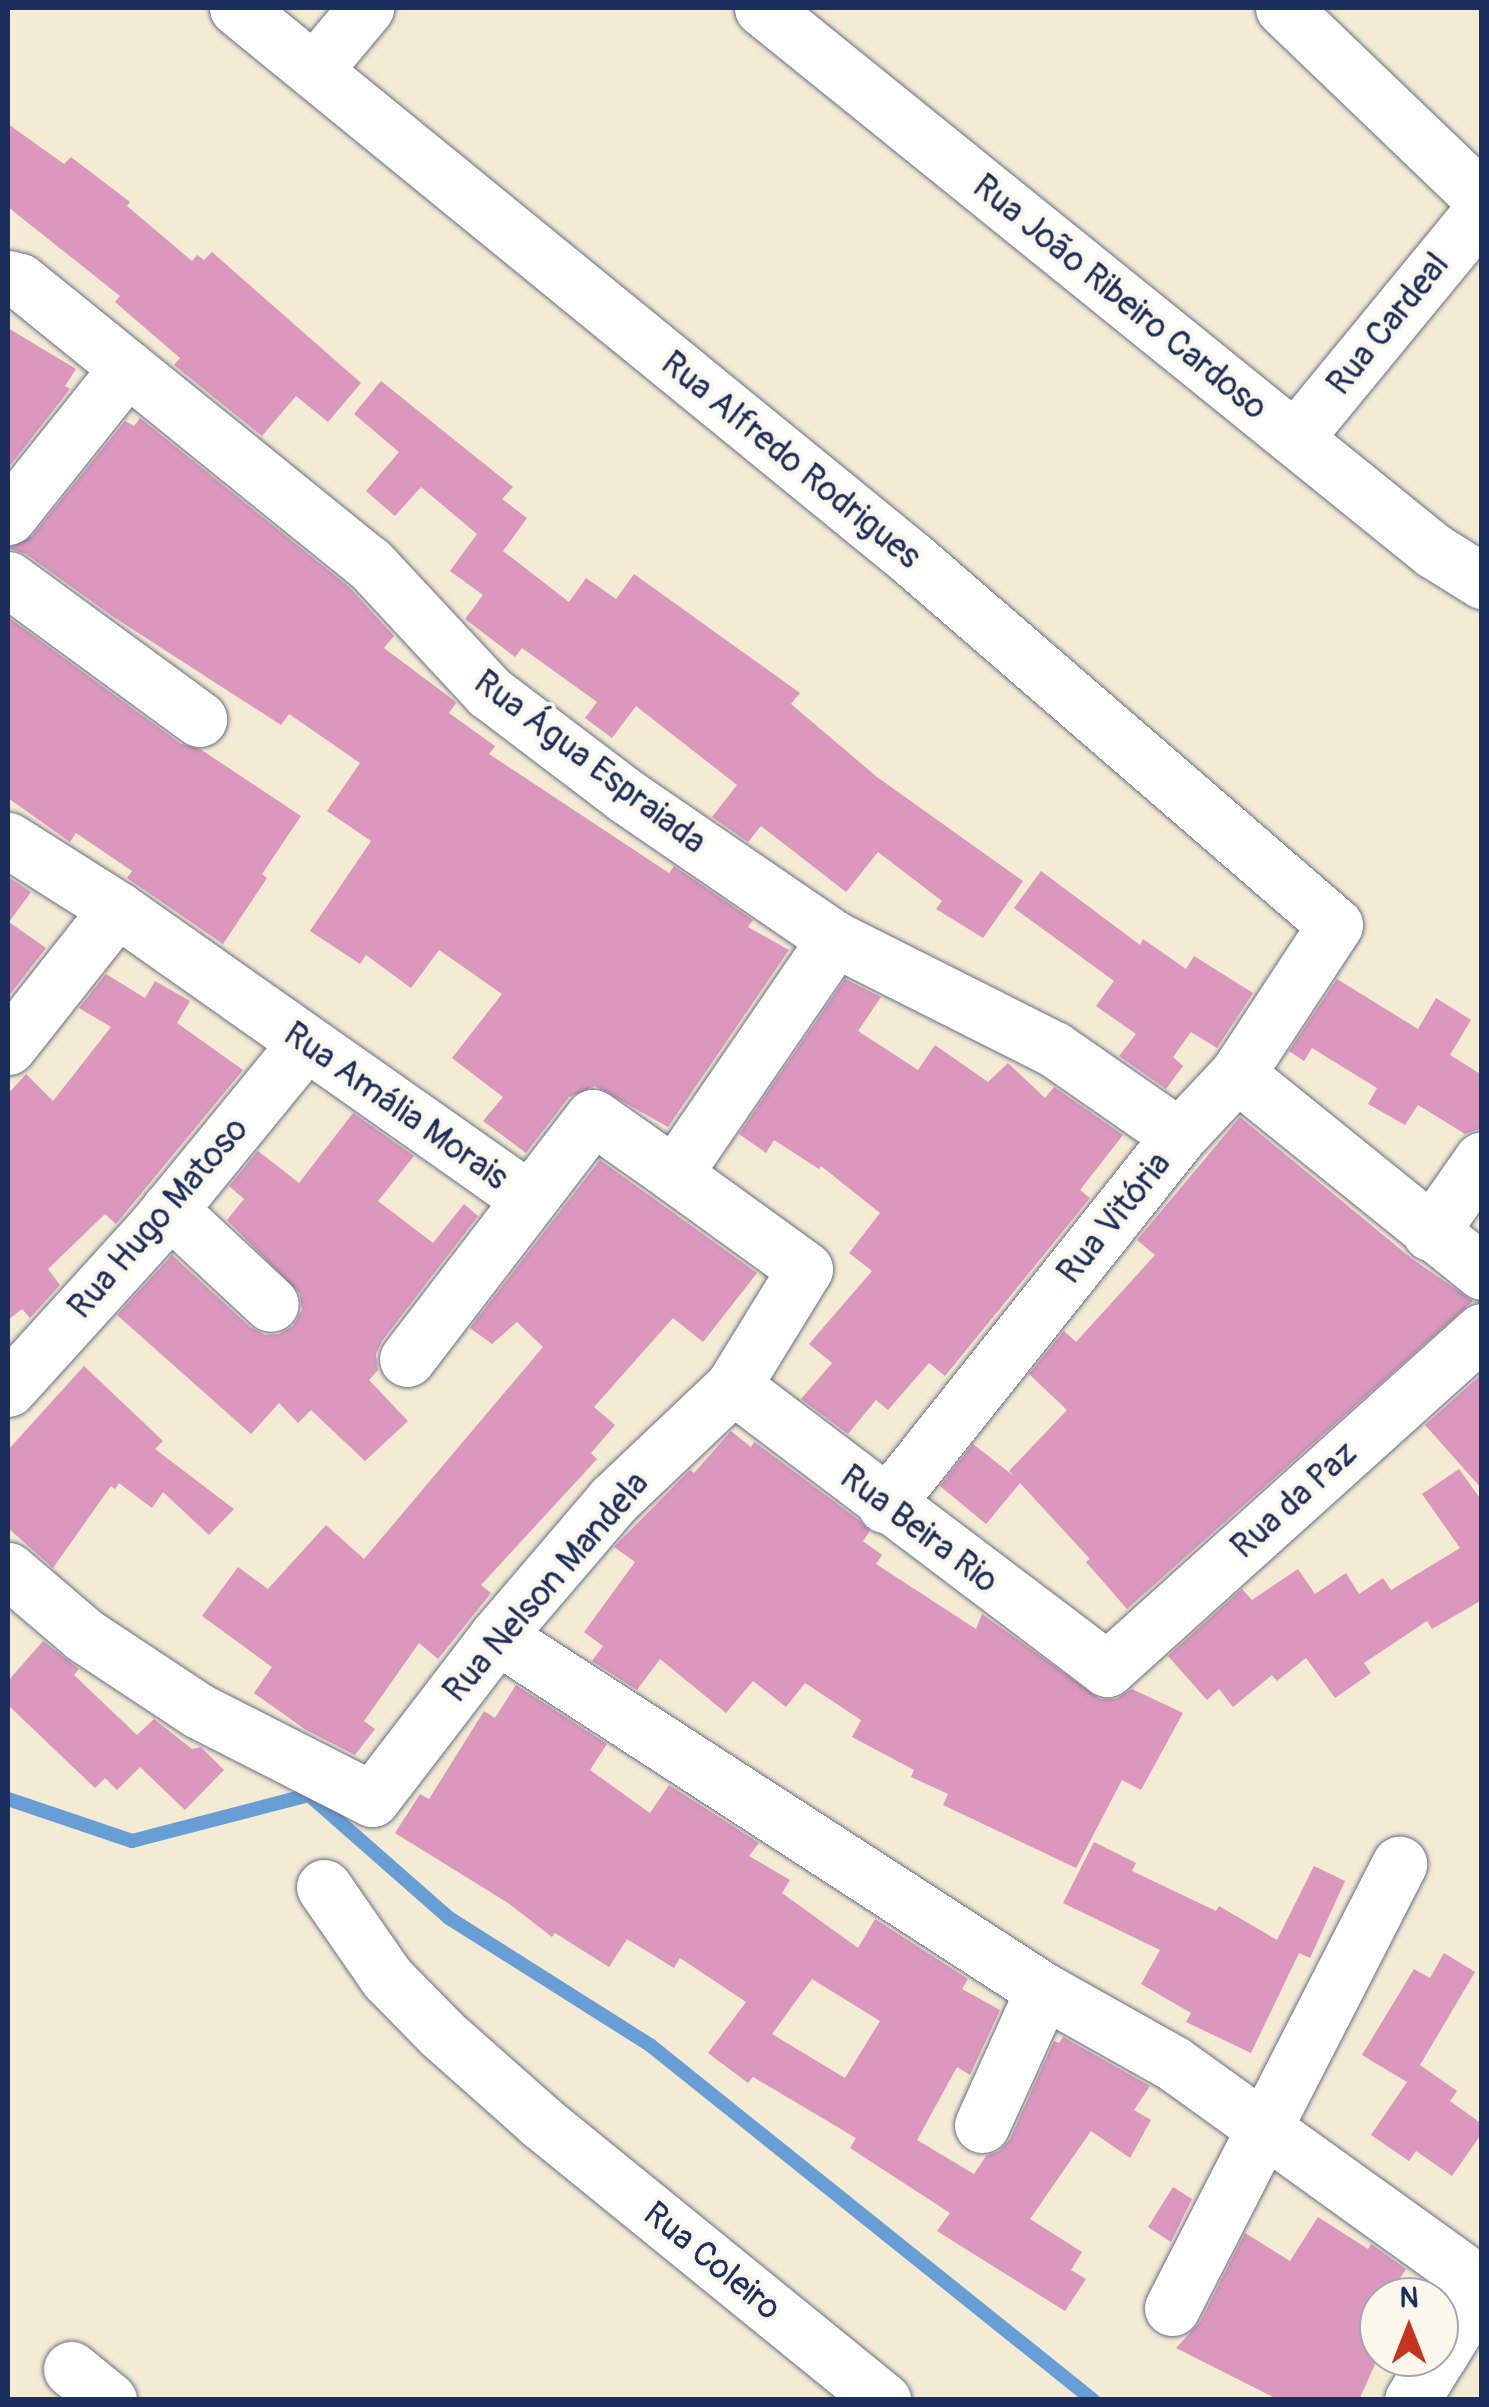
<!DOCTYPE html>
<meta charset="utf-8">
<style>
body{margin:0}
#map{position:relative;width:1489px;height:2407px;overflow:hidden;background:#f4ebd4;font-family:Pangolin,sans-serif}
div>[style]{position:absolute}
.stream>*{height:14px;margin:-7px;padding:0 7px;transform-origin:7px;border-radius:7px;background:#679ed5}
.building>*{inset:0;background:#db97bc}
.roads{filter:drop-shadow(0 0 2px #677187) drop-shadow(0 0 2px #677187)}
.minor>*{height:55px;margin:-27.5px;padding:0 27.5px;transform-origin:27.5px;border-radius:27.5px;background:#fff}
span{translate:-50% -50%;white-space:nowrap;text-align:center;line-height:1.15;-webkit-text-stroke:8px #fbf7ec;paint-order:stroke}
.street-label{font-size:35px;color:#1b2f5e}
.frame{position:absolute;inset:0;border:10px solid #1b2f5e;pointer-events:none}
.north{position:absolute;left:1359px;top:2277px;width:100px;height:100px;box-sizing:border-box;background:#fbf7ec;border:2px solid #a1a7b3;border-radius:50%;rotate:0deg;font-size:28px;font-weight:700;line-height:40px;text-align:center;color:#1b2f5e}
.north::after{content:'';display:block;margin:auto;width:35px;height:45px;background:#c8321e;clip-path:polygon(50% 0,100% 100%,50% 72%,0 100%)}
</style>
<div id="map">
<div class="stream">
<div style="left:8px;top:1799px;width:131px;rotate:18.7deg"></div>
<div style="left:132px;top:1841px;width:183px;rotate:-14.6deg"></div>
<div style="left:309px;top:1795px;width:186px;rotate:41.3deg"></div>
<div style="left:449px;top:1918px;width:238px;rotate:32.3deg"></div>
<div style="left:650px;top:2045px;width:568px;rotate:38.71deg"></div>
</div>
<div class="building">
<div style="clip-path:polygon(8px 124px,64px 164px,71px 157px,130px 202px,127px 206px,192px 261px,197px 255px,204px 260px,212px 252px,361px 383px,328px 422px,296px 396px,262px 436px,174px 365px,180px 358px,115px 302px,120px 296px,8px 207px)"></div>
<div style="clip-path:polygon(8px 328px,76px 369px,65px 386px,70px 389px,8px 468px)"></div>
<div style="clip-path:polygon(381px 381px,513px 487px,502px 499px,527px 518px,503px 551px,569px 602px,586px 578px,616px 599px,634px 574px,800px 693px,791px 704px,877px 777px,1023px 881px,983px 938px,936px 909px,942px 901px,878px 852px,846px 892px,761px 826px,748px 842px,712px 817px,737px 785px,636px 706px,612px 738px,585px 718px,597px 702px,522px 648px,515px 657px,465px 619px,483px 595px,450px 571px,477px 534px,421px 487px,395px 516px,366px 491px,399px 452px,354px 414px)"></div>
<div style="clip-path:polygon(140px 418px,349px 587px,394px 636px,384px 648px,452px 699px,456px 703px,449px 713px,495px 746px,489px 754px,669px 873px,674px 866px,753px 920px,748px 927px,789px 950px,668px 1127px,595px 1086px,569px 1097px,526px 1153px,483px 1121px,503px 1097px,452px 1058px,502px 994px,439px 950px,411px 988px,366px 955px,360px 964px,310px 931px,371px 841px,327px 811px,360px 763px,289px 714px,281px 725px,112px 616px,26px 554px,8px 548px,32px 536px,125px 421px,134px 426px)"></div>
<div style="clip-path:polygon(8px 617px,181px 744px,200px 749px,301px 816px,262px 874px,267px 878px,223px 944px,127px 878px,132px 871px,76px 833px,70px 842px,8px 798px)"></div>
<div style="clip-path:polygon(1041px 871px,1140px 945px,1143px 939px,1186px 969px,1194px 956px,1253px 993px,1217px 1048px,1191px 1032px,1173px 1057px,1183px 1066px,1166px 1089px,1119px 1056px,1136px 1034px,1096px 1006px,1114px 981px,1014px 908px)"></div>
<div style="clip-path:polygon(8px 877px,31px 892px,9px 922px,46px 948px,8px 997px)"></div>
<div style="clip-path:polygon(106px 974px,145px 998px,155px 981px,190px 1001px,177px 1023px,243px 1070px,116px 1224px,105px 1214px,48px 1269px,60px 1285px,30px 1318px,22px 1309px,8px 1320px,8px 1094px,26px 1074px,53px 1101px,111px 1027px,79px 1008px)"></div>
<div style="clip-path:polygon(845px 979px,881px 997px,858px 1031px,918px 1070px,935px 1045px,988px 1082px,1008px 1063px,1045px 1098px,1054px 1087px,1123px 1135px,1080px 1190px,1090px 1198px,945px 1376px,929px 1363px,888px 1410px,876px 1400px,848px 1434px,801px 1399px,832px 1363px,809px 1344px,872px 1271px,849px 1253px,880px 1213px,821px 1166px,819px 1169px,774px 1140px,766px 1153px,739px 1134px)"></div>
<div style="clip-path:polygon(1337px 979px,1418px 1029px,1436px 998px,1471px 1020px,1450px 1055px,1482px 1075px,1482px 1128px,1465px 1134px,1418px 1105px,1405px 1125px,1368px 1104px,1377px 1088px,1312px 1048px,1304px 1061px,1289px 1051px)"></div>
<div style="clip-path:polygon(353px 1113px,414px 1156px,378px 1201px,433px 1243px,464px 1204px,478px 1216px,382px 1341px,376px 1354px,378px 1370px,369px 1380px,408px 1421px,365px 1461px,311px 1410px,298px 1423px,279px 1403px,251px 1434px,117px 1315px,172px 1255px,250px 1327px,265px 1335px,279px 1334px,293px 1326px,302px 1310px,300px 1294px,227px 1220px,244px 1199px,229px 1186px,258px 1151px,299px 1183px)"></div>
<div style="clip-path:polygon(1240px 1117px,1411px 1258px,1473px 1301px,1127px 1609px,1086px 1562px,1090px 1559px,1020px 1483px,986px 1524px,940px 1486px,973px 1444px,1015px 1477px,1009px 1471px,1067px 1410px,1029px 1374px,1064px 1331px,1076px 1342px,1155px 1255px,1137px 1240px)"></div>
<div style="clip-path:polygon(600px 1160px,757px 1273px,703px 1342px,673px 1318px,594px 1407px,615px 1425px,591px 1453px,597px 1459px,481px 1585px,491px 1593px,438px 1659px,419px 1643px,364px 1721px,375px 1729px,355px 1755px,306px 1730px,254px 1693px,272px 1667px,202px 1616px,238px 1567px,268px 1589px,326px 1525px,364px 1559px,543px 1347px,517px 1322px,492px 1344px,470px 1328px)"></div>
<div style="clip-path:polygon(84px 1366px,163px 1441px,155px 1449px,234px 1509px,209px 1535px,163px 1492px,152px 1508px,119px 1483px,115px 1489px,111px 1486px,53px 1568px,8px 1528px,8px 1450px)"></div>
<div style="clip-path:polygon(1482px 1374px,1482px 1489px,1425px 1425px)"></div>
<div style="clip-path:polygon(731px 1431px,751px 1447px,754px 1442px,760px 1446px,859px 1520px,870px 1531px,863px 1541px,882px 1555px,876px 1564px,976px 1629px,982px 1614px,1100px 1699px,1116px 1699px,1132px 1689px,1183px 1713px,1141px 1790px,1122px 1780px,1076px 1868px,943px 1805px,948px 1794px,911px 1777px,914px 1770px,852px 1737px,861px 1720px,805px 1683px,786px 1707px,753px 1681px,726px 1713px,660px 1659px,637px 1690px,592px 1661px,603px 1646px,584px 1632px,635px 1562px,614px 1547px,690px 1470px,694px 1473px)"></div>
<div style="clip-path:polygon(1459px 1469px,1482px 1501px,1482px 1600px,1432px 1629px,1427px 1621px,1364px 1663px,1371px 1673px,1335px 1698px,1306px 1658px,1277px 1681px,1272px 1675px,1233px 1707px,1219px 1689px,1207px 1700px,1168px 1656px,1242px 1589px,1252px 1600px,1298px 1569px,1315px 1594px,1346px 1573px,1359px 1594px,1383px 1578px,1391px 1590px,1460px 1548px,1422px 1494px)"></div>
<div style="clip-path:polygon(43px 1641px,79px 1669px,74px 1675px,137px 1735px,154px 1719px,192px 1749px,201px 1747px,224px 1770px,185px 1810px,140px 1767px,117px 1790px,105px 1778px,95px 1788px,8px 1705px,8px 1681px)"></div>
<div style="clip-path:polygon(evenodd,516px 1685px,607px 1744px,590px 1770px,650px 1813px,669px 1785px,759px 1843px,749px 1856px,790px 1880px,782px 1893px,858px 1948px,875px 1919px,968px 1979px,962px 1989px,1000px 2010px,970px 2075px,957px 2067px,917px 2140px,974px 2174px,986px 2156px,999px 2151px,1010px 2139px,1054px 2041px,1059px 2043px,1063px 2037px,1150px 2086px,1134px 2110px,1151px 2120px,1130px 2158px,1091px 2131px,1030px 2219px,1082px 2252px,1071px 2270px,1086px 2279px,1065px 2311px,937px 2231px,950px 2213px,850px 2148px,856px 2138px,753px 2077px,748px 2083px,708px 2053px,746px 2002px,680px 1958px,674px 1968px,627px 1939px,609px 1967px,555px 1933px,552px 1937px,508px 1903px,395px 1833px,420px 1794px,429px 1799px,484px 1711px,495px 1718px,516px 1685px,812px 1979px,880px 2021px,845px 2078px,772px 2034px,812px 1979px)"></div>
<div style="clip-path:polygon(1094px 1842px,1136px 1863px,1132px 1871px,1216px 1911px,1219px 1906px,1277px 1940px,1314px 1866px,1345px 1881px,1310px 1958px,1299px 1953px,1251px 2053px,1186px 2022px,1191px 2013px,1141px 1984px,1160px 1950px,1063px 1903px)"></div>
<div style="clip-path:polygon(1444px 1953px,1475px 1972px,1420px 2065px,1457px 2091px,1450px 2101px,1482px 2124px,1482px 2133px,1452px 2176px,1416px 2151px,1409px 2161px,1371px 2135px,1407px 2082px,1362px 2055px,1414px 1969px,1430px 1978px)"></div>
<div style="clip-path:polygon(1173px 2187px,1192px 2199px,1171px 2242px,1148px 2227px)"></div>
<div style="clip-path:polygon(1318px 2217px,1368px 2249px,1371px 2244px,1406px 2269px,1388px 2297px,1379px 2297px,1379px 2355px,1359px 2400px,1279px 2400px,1176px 2348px,1200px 2322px,1245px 2233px,1290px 2261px)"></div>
</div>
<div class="roads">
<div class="minor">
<div style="left:237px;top:8px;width:871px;rotate:39.22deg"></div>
<div style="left:912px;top:559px;width:559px;rotate:40.87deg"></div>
<div style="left:1335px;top:925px;width:178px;rotate:123.3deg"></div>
<div style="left:1237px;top:1074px;width:85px;rotate:133.1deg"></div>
<div style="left:1179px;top:1136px;width:472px;rotate:128.5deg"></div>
<div style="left:762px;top:8px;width:864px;rotate:38.94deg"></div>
<div style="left:1434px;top:551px;width:57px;rotate:32deg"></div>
<div style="left:1283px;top:8px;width:276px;rotate:43.8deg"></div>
<div style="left:315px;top:69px;width:80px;rotate:-50.1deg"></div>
<div style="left:8px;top:278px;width:12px;rotate:14deg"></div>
<div style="left:20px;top:281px;width:450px;rotate:39deg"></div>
<div style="left:370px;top:564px;width:175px;rotate:47.1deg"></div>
<div style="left:489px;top:692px;width:172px;rotate:37.2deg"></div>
<div style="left:626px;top:796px;width:253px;rotate:34.4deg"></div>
<div style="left:835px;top:939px;width:245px;rotate:26.7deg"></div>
<div style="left:1054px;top:1049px;width:152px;rotate:34.8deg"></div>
<div style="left:1295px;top:438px;width:295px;rotate:-50.6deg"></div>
<div style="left:8px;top:517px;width:191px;rotate:-51.4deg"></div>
<div style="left:8px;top:579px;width:237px;rotate:36.2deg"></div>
<div style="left:8px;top:840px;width:129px;rotate:32.3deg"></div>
<div style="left:117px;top:909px;width:504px;rotate:35.14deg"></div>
<div style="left:8px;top:1047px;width:176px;rotate:-51.7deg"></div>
<div style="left:1237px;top:1074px;width:315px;rotate:38.9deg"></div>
<div style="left:169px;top:1209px;width:139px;rotate:43deg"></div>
<div style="left:1430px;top:1233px;width:90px;rotate:-54.9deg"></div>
<div style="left:407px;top:1359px;width:305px;rotate:-52.5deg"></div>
<div style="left:593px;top:1117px;width:99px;rotate:35.1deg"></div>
<div style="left:674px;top:1174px;width:285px;rotate:-55.6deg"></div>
<div style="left:733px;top:1386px;width:469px;rotate:37.1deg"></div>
<div style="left:1107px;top:1669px;width:505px;rotate:-42.03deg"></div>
<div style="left:8px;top:1389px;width:219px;rotate:-47.8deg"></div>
<div style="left:155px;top:1227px;width:237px;rotate:-50.7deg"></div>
<div style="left:8px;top:1570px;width:100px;rotate:40.5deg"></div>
<div style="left:84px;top:1635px;width:138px;rotate:33.5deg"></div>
<div style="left:199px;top:1711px;width:194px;rotate:27deg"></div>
<div style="left:372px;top:1799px;width:205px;rotate:-52.5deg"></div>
<div style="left:497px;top:1636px;width:180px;rotate:-49.5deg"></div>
<div style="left:614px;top:1499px;width:164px;rotate:-43.5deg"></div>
<div style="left:733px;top:1386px;width:137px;rotate:-58.4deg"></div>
<div style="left:805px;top:1269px;width:162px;rotate:-144.1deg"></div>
<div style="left:497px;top:1636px;width:651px;rotate:32.96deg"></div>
<div style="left:1043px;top:1990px;width:149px;rotate:29.3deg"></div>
<div style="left:1173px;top:2063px;width:380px;rotate:35.7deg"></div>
<div style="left:324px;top:1887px;width:111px;rotate:55.3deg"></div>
<div style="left:387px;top:1978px;width:78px;rotate:45.5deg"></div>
<div style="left:442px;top:2034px;width:132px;rotate:41.6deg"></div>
<div style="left:541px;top:2122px;width:441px;rotate:39.1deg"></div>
<div style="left:982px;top:2125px;width:148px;rotate:-65.7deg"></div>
<div style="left:1172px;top:2308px;width:499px;rotate:-62.9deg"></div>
<div style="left:1439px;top:2356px;width:82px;rotate:-58.4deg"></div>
<div style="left:71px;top:2369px;width:49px;rotate:39.2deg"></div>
<div style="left:1412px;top:2400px;width:50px;rotate:-58.8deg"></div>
</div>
</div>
<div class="street-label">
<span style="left:1120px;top:297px;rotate:39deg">Rua João Ribeiro Cardoso</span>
<span style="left:1388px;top:324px;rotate:-51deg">Rua Cardeal</span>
<span style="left:791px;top:460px;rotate:39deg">Rua Alfredo Rodrigues</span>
<span style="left:590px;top:762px;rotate:37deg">Rua Água Espraiada</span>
<span style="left:396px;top:1106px;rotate:35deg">Rua Amália Morais</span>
<span style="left:158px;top:1218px;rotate:-49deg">Rua Hugo Matoso</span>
<span style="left:1114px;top:1218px;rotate:-51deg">Rua Vitória</span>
<span style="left:1294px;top:1500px;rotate:-42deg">Rua da Paz</span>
<span style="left:919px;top:1529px;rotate:37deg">Rua Beira Rio</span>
<span style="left:546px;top:1587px;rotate:-49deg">Rua Nelson Mandela</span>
<span style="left:712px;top:2261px;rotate:39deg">Rua Coleiro</span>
</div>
<div class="frame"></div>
<div class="north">N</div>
</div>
